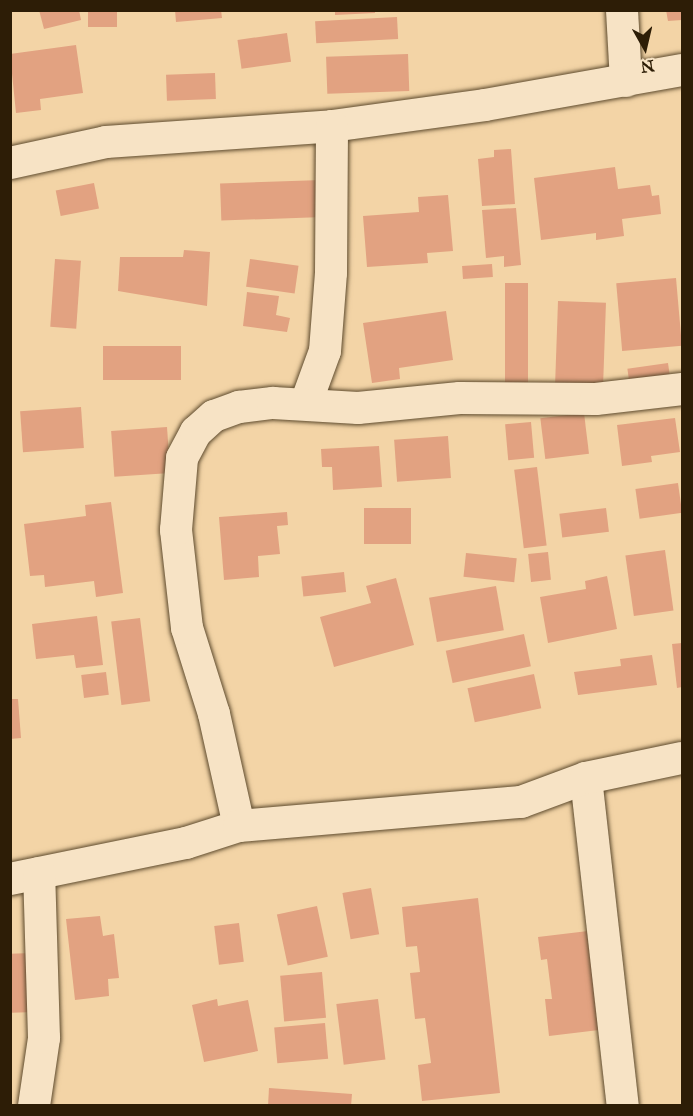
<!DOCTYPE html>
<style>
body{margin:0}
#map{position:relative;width:693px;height:1116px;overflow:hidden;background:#f3d4a6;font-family:"IM FELL Great Primer",serif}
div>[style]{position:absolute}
.building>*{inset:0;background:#e2a281;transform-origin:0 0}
.roads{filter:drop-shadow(0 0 2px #5e4b2e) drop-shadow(0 0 2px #5e4b2e)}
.minor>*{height:32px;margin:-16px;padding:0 16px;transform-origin:16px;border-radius:16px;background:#f7e3c5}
span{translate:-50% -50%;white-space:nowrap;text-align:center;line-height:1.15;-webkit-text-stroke:4.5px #f7e3c5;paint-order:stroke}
.frame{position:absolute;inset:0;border:12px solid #2d1d06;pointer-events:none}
.north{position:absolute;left:615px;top:18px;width:60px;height:60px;-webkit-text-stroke:4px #f7e3c5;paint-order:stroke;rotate:172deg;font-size:16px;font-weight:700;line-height:24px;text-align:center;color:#2d1d06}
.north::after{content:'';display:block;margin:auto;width:21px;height:27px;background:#2d1d06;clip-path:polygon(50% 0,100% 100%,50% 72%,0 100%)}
</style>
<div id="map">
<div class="building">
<div style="clip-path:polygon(39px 10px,79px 10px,81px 20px,44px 29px)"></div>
<div style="left:88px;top:10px;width:29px;height:17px"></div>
<div style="clip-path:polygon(175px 10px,221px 10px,222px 18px,176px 22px)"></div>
<div style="clip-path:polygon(335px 10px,375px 10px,375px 13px,335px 15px)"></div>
<div style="clip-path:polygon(666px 10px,682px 10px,682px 20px,668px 21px)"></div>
<div style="left:397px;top:17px;width:22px;height:82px;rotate:87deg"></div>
<div style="left:287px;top:33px;width:29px;height:50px;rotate:82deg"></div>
<div style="clip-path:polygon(76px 45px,83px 93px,40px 99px,41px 110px,16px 113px,10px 54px)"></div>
<div style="left:408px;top:54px;width:37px;height:82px;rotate:88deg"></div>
<div style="left:215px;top:73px;width:26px;height:49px;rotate:88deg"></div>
<div style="clip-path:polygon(511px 149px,515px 204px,482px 206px,478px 159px,494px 157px,494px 150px)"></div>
<div style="clip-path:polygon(615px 167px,618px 189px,650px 185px,652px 196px,659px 195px,661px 214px,622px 219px,624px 236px,596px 240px,596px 233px,541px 240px,534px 178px)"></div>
<div style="left:322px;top:180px;width:37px;height:102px;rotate:88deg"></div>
<div style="left:94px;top:183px;width:26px;height:39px;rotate:79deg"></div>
<div style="clip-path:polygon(448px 195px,453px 251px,427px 253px,428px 263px,367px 267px,363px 216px,419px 212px,418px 197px)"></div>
<div style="clip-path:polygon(516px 208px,521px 265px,504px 267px,504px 256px,486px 258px,482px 210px)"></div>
<div style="clip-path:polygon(184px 250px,210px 252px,207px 306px,118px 291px,120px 257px,183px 257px)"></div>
<div style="left:55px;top:259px;width:26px;height:68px;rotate:4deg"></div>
<div style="left:250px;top:259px;width:49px;height:28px;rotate:8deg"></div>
<div style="left:492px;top:264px;width:13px;height:30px;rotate:86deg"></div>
<div style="left:676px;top:278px;width:68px;height:60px;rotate:85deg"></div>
<div style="left:505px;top:283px;width:23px;height:106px"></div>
<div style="clip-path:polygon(247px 292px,279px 296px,276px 315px,290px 318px,287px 332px,243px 326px)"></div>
<div style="left:558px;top:301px;width:48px;height:85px;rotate:2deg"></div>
<div style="clip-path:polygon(446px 311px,453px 360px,399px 368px,400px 379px,372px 383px,363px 323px)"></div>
<div style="left:103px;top:346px;width:78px;height:34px"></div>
<div style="left:668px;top:363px;width:22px;height:41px;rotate:82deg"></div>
<div style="left:81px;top:407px;width:41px;height:61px;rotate:86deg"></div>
<div style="left:584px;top:413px;width:41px;height:44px;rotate:83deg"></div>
<div style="clip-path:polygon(675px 418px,680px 452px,651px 456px,652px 462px,622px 466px,617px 425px)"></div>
<div style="left:531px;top:422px;width:36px;height:26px;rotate:85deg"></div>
<div style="left:167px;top:427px;width:46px;height:56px;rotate:86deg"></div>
<div style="left:448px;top:436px;width:42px;height:54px;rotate:86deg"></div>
<div style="clip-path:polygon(379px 446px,382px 487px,333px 490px,332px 467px,322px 467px,321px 449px)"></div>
<div style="left:537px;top:467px;width:79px;height:23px;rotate:83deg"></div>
<div style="left:678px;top:483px;width:30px;height:43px;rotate:82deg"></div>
<div style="clip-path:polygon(111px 502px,123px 593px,96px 597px,94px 581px,45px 587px,44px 575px,30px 576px,24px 524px,86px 516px,85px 505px)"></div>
<div style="left:364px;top:508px;width:47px;height:36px"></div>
<div style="left:606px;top:508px;width:24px;height:47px;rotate:83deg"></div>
<div style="clip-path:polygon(287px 512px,288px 525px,277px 526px,280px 554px,258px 556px,259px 577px,224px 580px,219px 517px)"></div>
<div style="left:665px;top:550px;width:61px;height:40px;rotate:82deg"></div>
<div style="left:548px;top:552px;width:28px;height:20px;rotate:84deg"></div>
<div style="left:466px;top:553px;width:51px;height:24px;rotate:6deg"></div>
<div style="left:344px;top:572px;width:20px;height:43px;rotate:84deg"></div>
<div style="clip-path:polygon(607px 576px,617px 629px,548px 643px,540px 597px,586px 589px,585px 581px)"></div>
<div style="clip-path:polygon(396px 578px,414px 645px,334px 667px,320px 617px,371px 603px,366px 586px)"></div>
<div style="left:496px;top:586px;width:45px;height:68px;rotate:80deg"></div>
<div style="clip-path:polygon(97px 616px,103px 665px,76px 668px,74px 655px,36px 659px,32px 624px)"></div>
<div style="left:140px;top:618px;width:84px;height:29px;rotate:83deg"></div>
<div style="left:524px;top:634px;width:33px;height:80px;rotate:78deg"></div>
<div style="clip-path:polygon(682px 643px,682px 687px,677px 688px,672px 644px)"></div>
<div style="clip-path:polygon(652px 655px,657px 685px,578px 695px,574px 672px,621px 666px,620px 659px)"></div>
<div style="left:106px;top:672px;width:23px;height:25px;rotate:83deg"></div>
<div style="left:534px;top:674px;width:35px;height:68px;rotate:78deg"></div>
<div style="clip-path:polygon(10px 699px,18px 699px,21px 738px,10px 739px)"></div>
<div style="left:371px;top:888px;width:47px;height:29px;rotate:80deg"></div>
<div style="clip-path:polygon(478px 898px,500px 1093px,422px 1101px,418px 1065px,431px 1063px,425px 1018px,415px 1019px,410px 973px,420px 972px,417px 946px,406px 947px,402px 907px)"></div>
<div style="left:317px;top:906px;width:52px;height:41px;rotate:78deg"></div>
<div style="clip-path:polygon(100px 916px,103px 936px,114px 934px,119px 978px,108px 979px,109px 996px,75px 1000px,66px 919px)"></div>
<div style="left:239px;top:923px;width:39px;height:25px;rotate:83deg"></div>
<div style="clip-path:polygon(588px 931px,599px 1030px,549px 1036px,545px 999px,552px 999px,547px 959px,541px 960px,538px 937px)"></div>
<div style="left:32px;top:953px;width:59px;height:22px;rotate:88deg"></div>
<div style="left:322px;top:972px;width:46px;height:42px;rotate:85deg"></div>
<div style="clip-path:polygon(217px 999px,218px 1006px,248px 1000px,258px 1051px,204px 1062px,192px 1005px)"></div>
<div style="left:378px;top:999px;width:61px;height:42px;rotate:83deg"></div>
<div style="left:325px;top:1023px;width:36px;height:51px;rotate:85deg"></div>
<div style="clip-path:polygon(269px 1088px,352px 1094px,351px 1106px,268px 1106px)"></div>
</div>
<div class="roads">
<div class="minor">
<div style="left:622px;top:10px;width:71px;rotate:86.8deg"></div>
<div style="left:10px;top:163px;width:98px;rotate:-12.3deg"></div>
<div style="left:106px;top:142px;width:227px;rotate:-4deg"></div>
<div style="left:332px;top:126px;width:154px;rotate:-7.8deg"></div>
<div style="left:485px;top:105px;width:200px;rotate:-10.1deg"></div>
<div style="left:306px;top:403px;width:55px;rotate:-69.9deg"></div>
<div style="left:325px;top:351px;width:78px;rotate:-85.6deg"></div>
<div style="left:331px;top:273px;width:147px;rotate:-89.6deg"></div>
<div style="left:586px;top:778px;width:330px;rotate:83.6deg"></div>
<div style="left:239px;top:826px;width:115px;rotate:-102.6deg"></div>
<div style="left:214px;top:714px;width:90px;rotate:-107.4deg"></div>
<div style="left:187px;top:628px;width:99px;rotate:-96.4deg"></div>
<div style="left:176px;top:530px;width:72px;rotate:-85.2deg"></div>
<div style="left:182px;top:458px;width:30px;rotate:-62deg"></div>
<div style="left:196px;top:432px;width:24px;rotate:-42deg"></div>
<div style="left:214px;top:416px;width:27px;rotate:-20deg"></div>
<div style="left:239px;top:407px;width:34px;rotate:-7deg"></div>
<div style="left:273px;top:403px;width:85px;rotate:3.4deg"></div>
<div style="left:358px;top:408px;width:102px;rotate:-5.6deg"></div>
<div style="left:460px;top:398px;width:136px;rotate:0.4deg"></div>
<div style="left:596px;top:399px;width:87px;rotate:-6.6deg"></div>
<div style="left:10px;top:879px;width:180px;rotate:-11.6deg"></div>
<div style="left:186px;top:843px;width:56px;rotate:-17.8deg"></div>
<div style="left:239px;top:826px;width:283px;rotate:-4.9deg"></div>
<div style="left:521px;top:802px;width:69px;rotate:-20.3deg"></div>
<div style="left:586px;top:778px;width:98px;rotate:-11.8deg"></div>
<div style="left:34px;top:1106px;width:69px;rotate:-81.6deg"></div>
<div style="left:44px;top:1038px;width:165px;rotate:-91.7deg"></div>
</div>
</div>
<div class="frame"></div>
<div class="north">N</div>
</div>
